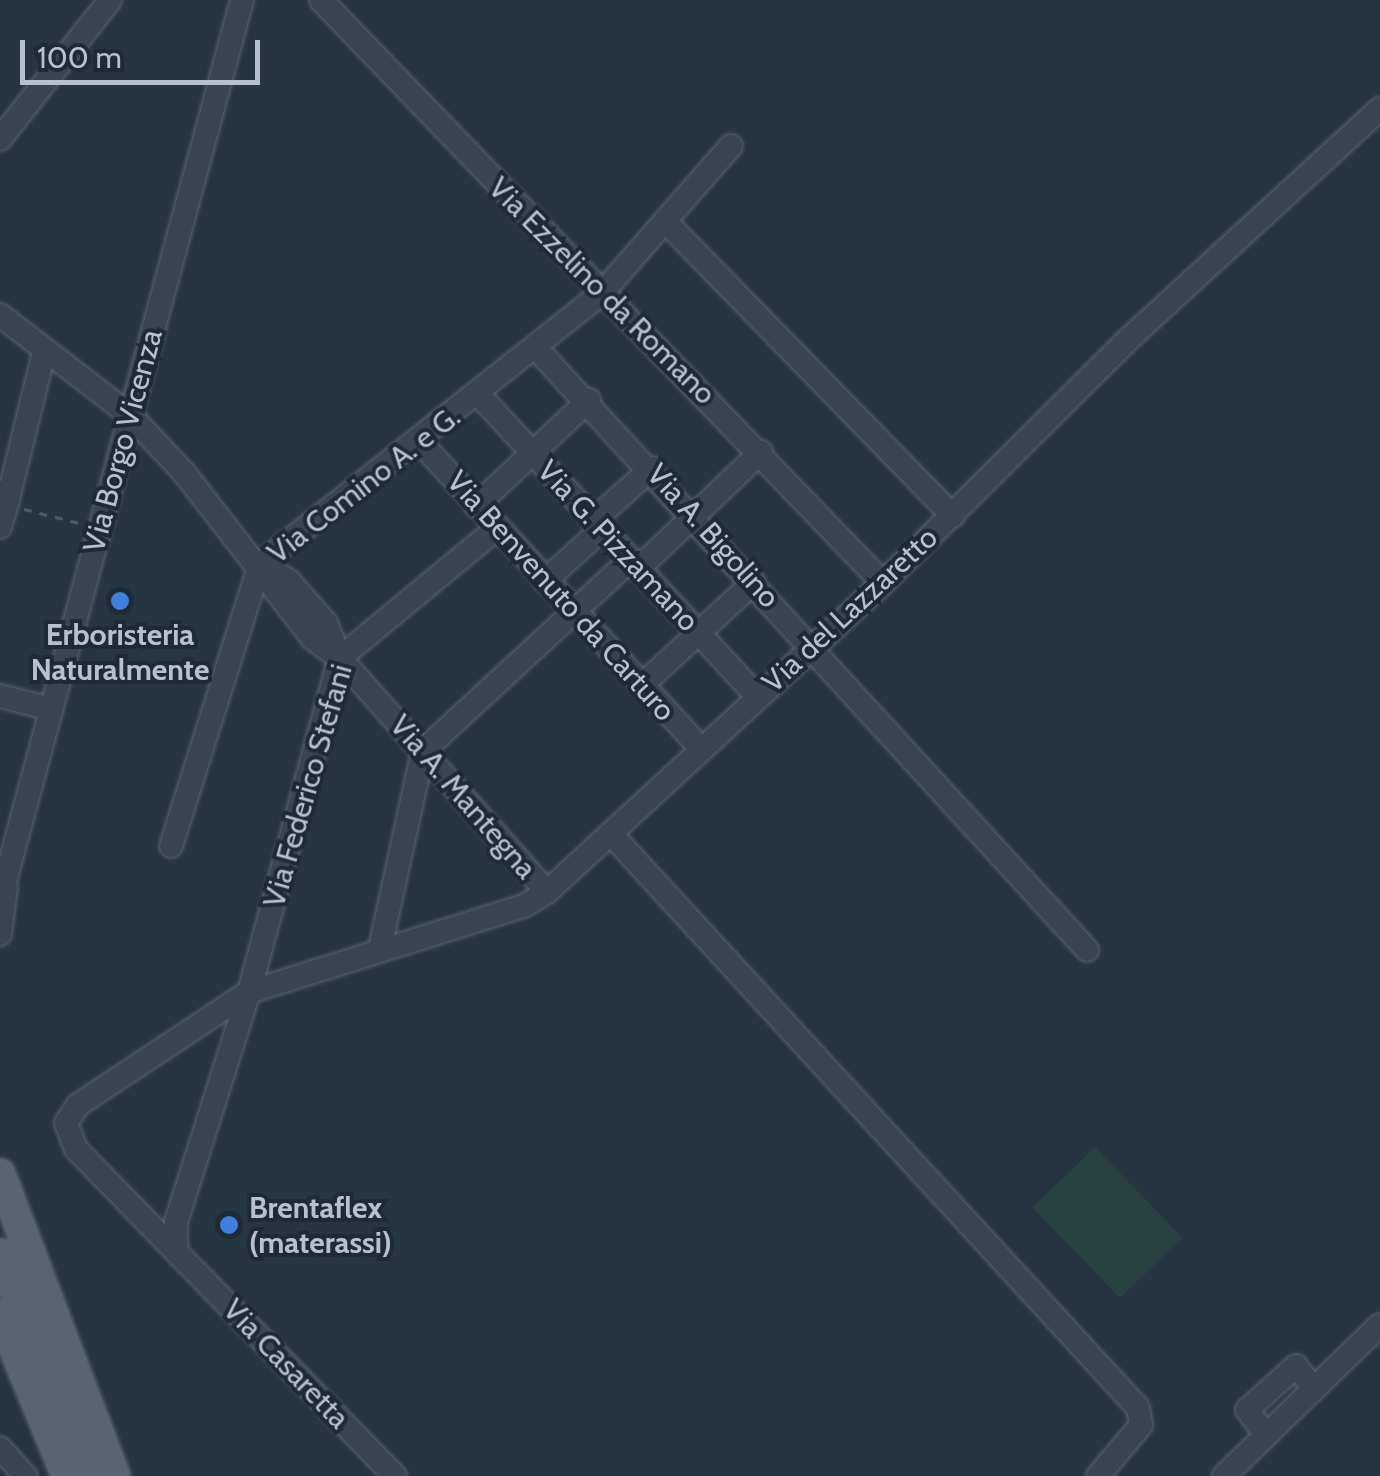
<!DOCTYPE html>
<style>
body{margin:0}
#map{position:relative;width:1380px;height:1476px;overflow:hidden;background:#253541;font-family:Cabin,sans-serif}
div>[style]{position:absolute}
.green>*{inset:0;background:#274241;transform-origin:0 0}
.path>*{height:2.5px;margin-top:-1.25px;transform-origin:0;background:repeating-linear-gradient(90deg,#455e5d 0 8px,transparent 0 16px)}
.roads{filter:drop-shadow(0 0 2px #57646e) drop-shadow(0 0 2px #57646e)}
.minor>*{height:22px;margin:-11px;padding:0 11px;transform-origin:11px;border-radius:11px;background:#394651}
.major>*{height:30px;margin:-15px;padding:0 15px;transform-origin:15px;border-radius:15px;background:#576571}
.dots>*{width:28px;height:28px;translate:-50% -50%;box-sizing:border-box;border:5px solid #1e2b36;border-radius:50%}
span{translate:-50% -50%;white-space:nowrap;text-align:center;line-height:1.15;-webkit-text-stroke:8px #1e2b36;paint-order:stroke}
.street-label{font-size:30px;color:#b6c1cb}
.poi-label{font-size:30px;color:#b6c1cb;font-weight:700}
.left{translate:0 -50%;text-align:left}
.scale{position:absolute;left:20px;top:40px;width:240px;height:45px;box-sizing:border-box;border:5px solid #b6c1cb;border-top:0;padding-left:12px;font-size:30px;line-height:35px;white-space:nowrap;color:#b6c1cb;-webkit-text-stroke:8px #1e2b36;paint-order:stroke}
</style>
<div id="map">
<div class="green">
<div style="left:1095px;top:1147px;width:126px;height:87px;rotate:46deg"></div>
</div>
<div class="path">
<div style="left:24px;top:509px;width:57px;rotate:14.3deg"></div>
</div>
<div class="roads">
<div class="minor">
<div style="left:321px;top:0;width:810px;rotate:46.05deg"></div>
<div style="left:0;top:139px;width:177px;rotate:-51.6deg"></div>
<div style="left:665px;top:221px;width:100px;rotate:-48.7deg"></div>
<div style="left:0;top:315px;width:165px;rotate:37.6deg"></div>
<div style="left:131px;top:416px;width:79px;rotate:47deg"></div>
<div style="left:185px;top:474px;width:207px;rotate:52.2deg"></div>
<div style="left:312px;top:638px;width:34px;rotate:36deg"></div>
<div style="left:340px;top:658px;width:312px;rotate:48.5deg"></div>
<div style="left:536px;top:348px;width:816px;rotate:47.53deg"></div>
<div style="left:479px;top:395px;width:410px;rotate:47.3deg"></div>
<div style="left:421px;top:443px;width:415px;rotate:47.5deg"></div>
<div style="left:0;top:492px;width:11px;rotate:41deg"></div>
<div style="left:8px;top:499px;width:151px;rotate:-76.2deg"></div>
<div style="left:476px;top:506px;width:155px;rotate:-43.2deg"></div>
<div style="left:594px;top:520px;width:78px;rotate:-41.9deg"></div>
<div style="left:0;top:527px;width:29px;rotate:-74deg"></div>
<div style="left:260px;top:564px;width:34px;rotate:30deg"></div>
<div style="left:289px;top:581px;width:56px;rotate:48.6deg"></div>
<div style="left:326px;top:623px;width:38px;rotate:68deg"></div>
<div style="left:638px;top:569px;width:170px;rotate:-43.6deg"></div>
<div style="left:545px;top:581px;width:77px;rotate:-42.4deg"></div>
<div style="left:642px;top:685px;width:152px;rotate:-42.6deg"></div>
<div style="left:0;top:696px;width:53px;rotate:14.3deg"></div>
<div style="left:611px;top:834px;width:779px;rotate:47.44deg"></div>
<div style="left:1138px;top:1408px;width:17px;rotate:80deg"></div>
<div style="left:1141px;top:1425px;width:67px;rotate:130.1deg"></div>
<div style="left:171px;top:846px;width:296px;rotate:-72.5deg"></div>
<div style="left:260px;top:564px;width:436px;rotate:-38.4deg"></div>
<div style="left:602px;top:293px;width:96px;rotate:-48.8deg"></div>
<div style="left:665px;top:221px;width:412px;rotate:45.7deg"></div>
<div style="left:0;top:900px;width:932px;rotate:-74.95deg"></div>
<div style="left:0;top:934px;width:47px;rotate:-82.7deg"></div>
<div style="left:380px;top:948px;width:202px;rotate:-77.7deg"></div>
<div style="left:423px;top:751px;width:282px;rotate:-42.7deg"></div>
<div style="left:176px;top:1251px;width:29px;rotate:-90deg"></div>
<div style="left:176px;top:1222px;width:241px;rotate:-72.4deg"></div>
<div style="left:249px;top:992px;width:346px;rotate:-74.8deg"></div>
<div style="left:340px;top:658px;width:204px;rotate:-39.6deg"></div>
<div style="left:1266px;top:1435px;width:31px;rotate:-127deg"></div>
<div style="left:1247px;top:1410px;width:66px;rotate:-41.9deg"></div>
<div style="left:1296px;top:1366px;width:29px;rotate:52deg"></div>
<div style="left:0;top:1448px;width:38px;rotate:48deg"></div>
<div style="left:395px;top:1476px;width:457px;rotate:-134.3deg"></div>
<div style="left:76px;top:1149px;width:28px;rotate:-111deg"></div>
<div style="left:66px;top:1123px;width:22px;rotate:-56deg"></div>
<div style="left:78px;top:1105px;width:205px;rotate:-33.5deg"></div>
<div style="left:249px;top:992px;width:288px;rotate:-17.4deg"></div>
<div style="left:524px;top:906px;width:27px;rotate:-31deg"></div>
<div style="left:547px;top:892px;width:456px;rotate:-42.6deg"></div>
<div style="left:883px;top:583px;width:349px;rotate:-44.8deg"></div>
<div style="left:1131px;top:337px;width:338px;rotate:-42.5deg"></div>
<div style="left:1224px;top:1476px;width:217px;rotate:-44.1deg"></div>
</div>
<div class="major">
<div style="left:0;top:1174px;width:323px;rotate:69.2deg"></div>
<div style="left:0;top:1254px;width:240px;rotate:67.5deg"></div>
<div style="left:0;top:1314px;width:175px;rotate:67.5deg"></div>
</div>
</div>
<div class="dots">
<div style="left:120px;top:601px;background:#3f7fe0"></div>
<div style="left:229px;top:1225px;background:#3f7fe0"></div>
</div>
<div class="street-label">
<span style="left:602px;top:291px;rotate:45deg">Via Ezzelino da Romano</span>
<span style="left:123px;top:441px;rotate:-75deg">Via Borgo Vicenza</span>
<span style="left:364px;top:485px;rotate:-38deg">Via Comino A. e G.</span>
<span style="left:713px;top:536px;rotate:48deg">Via A. Bigolino</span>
<span style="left:618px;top:546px;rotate:47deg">Via G. Pizzamano</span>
<span style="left:561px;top:596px;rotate:48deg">Via Benvenuto da Carturo</span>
<span style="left:850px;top:610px;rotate:-43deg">Via del Lazzaretto</span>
<span style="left:308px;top:786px;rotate:-74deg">Via Federico Stefani</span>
<span style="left:463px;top:797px;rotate:49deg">Via A. Mantegna</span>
<span style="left:286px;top:1364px;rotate:46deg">Via Casaretta</span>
</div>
<div class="poi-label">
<span style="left:120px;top:652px">Erboristeria<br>Naturalmente</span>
<span class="left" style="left:249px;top:1225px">Brentaflex<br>(materassi)</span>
</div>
<div class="scale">100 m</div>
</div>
